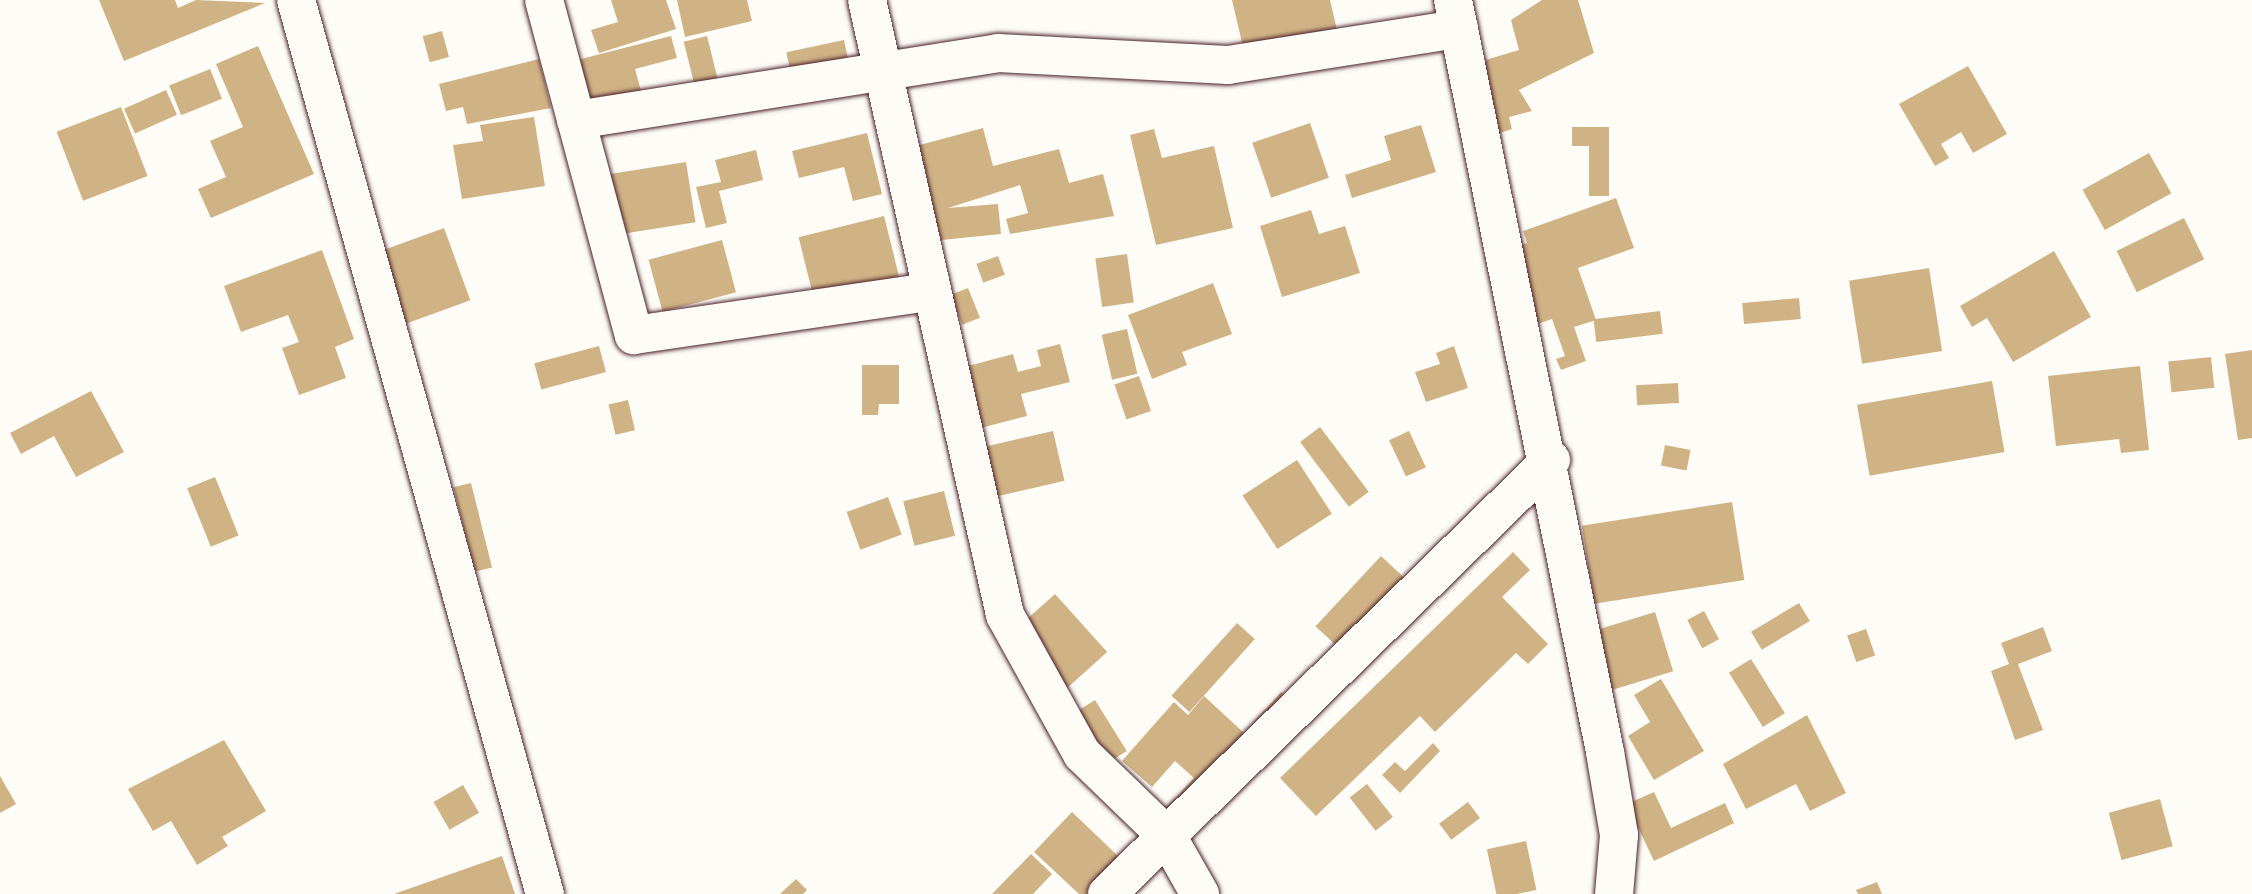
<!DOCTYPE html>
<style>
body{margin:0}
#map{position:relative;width:2252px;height:894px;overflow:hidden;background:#fdfcf7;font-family:Sriracha,sans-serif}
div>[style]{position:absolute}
.building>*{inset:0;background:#d0b385;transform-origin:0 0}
.roads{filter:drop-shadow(0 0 2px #4a1f2b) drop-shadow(0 0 2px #4a1f2b)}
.minor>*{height:38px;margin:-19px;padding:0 19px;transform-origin:19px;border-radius:19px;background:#fdfcf7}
span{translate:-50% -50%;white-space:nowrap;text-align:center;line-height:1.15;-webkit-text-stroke:6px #fdfcf7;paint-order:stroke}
</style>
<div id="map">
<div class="building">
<div style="clip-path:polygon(99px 0,175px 0,178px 8px,196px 0,265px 3px,124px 61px)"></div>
<div style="clip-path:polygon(611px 0,666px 0,676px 29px,599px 53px,591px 30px,618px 22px)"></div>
<div style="clip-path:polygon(677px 0,747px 0,752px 21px,685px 37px)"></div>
<div style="clip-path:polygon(1232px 0,1330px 0,1344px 60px,1247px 64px)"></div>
<div style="clip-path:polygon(1542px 0,1578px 0,1594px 53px,1519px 90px,1532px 111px,1509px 117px,1512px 129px,1488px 137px,1472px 64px,1519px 50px,1511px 20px)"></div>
<div style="left:442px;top:31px;width:27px;height:20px;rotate:75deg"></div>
<div style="clip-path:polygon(671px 36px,677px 58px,635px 69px,645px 106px,592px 119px,577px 60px)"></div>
<div style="left:707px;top:36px;width:68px;height:24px;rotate:76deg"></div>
<div style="left:844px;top:40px;width:44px;height:59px;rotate:78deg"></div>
<div style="clip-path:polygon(258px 46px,314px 174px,211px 218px,198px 189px,226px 177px,210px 141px,243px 127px,216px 64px)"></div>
<div style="clip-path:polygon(539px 59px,551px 108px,467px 124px,463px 107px,446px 111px,439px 84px)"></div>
<div style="clip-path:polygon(1968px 66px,2007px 134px,1973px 153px,1961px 132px,1941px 144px,1949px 158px,1935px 166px,1899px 104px)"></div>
<div style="left:210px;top:69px;width:32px;height:44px;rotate:68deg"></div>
<div style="left:166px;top:90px;width:27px;height:46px;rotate:66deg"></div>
<div style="left:121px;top:107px;width:74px;height:69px;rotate:69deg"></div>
<div style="clip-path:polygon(534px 117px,545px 186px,462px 199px,453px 145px,483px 141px,480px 125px)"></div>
<div style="left:1310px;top:123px;width:58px;height:61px;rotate:71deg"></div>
<div style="clip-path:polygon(1421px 125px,1436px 172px,1352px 198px,1345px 175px,1391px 160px,1384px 136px)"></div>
<div style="clip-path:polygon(1572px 127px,1609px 127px,1609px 196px,1589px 196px,1589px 146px,1572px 146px)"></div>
<div style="clip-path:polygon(983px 128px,993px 166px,1059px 149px,1069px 183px,1103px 174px,1114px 216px,1010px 234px,1006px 219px,1028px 213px,1020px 185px,948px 208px,998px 204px,1001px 234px,941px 240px,916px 146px)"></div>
<div style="clip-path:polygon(1154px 129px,1162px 158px,1214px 146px,1233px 228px,1156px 245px,1130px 135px)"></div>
<div style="clip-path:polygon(867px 133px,882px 194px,853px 201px,844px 167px,799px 178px,792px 151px)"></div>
<div style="clip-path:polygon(756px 150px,763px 180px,719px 191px,727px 223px,706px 228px,696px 187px,721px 182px,715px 160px)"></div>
<div style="left:2149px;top:153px;width:46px;height:76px;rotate:61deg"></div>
<div style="left:686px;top:162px;width:61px;height:80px;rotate:81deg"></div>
<div style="clip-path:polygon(1616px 198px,1634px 248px,1578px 268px,1596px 320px,1574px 327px,1586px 361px,1561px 370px,1556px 359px,1565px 356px,1552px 319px,1532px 326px,1504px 251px,1527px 243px,1523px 231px)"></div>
<div style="clip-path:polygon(1311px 210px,1319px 234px,1345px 226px,1360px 273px,1282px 297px,1260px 226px)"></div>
<div style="left:884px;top:216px;width:86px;height:88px;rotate:76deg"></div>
<div style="left:2184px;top:218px;width:46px;height:75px;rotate:64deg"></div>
<div style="left:444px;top:228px;width:77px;height:87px;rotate:70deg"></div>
<div style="left:722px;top:240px;width:54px;height:76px;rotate:75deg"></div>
<div style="clip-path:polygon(322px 250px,354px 339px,335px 347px,346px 378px,299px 395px,282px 348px,299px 342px,288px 315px,241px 332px,224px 286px)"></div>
<div style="clip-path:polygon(2054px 251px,2091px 317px,2013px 362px,1987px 318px,1972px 327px,1960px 306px)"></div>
<div style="left:1127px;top:254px;width:49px;height:32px;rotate:82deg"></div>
<div style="left:998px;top:256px;width:20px;height:23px;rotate:70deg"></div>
<div style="left:1929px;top:268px;width:84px;height:81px;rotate:81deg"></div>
<div style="clip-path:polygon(1213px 283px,1232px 334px,1182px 352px,1187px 365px,1152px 379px,1128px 315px)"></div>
<div style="left:968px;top:288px;width:32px;height:19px;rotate:68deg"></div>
<div style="left:1799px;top:298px;width:21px;height:57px;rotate:85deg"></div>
<div style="left:1660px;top:311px;width:23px;height:67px;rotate:83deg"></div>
<div style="left:1127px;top:329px;width:46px;height:26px;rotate:77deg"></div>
<div style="clip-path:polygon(1060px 344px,1070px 382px,1021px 394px,1027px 416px,973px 430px,957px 369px,1013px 354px,1018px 372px,1041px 366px,1037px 350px)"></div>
<div style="left:599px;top:346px;width:27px;height:67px;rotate:75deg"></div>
<div style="clip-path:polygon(1454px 346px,1468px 388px,1426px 402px,1415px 372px,1440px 364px,1436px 353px)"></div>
<div style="clip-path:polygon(2252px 350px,2252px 438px,2238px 440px,2225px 354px)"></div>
<div style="left:2211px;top:357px;width:31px;height:43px;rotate:84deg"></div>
<div style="clip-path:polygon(862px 365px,899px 365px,899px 404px,879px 404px,878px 415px,862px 415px)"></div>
<div style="clip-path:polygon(2140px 366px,2149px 450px,2121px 453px,2119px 439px,2056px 446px,2048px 376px)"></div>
<div style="left:1139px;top:376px;width:37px;height:26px;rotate:71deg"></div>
<div style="left:1992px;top:381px;width:72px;height:137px;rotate:80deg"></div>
<div style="left:1678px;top:383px;width:20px;height:42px;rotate:87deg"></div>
<div style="clip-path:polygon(91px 391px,124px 452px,76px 477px,54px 436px,21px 454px,10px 433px)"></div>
<div style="left:628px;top:400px;width:31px;height:20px;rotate:77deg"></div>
<div style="left:1320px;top:427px;width:81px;height:25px;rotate:53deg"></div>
<div style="left:1053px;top:431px;width:51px;height:70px;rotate:77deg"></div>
<div style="left:1409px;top:431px;width:40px;height:22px;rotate:65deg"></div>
<div style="left:1665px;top:445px;width:26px;height:21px;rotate:11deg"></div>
<div style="left:1297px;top:460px;width:64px;height:65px;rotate:57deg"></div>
<div style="left:215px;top:477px;width:63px;height:30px;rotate:68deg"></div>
<div style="left:471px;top:483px;width:87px;height:18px;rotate:76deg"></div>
<div style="left:944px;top:491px;width:46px;height:42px;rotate:76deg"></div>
<div style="left:888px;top:497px;width:40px;height:44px;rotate:70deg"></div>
<div style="left:1732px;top:502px;width:79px;height:152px;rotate:81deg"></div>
<div style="clip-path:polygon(1513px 552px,1530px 570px,1502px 597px,1548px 644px,1528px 664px,1516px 653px,1435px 732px,1420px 716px,1316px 816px,1280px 778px)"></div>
<div style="left:1381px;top:556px;width:52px;height:96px;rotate:43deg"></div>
<div style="left:1055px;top:594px;width:78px;height:64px;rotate:48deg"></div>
<div style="left:1799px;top:603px;width:21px;height:56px;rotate:59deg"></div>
<div style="left:1704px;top:611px;width:32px;height:19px;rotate:62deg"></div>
<div style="left:1655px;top:612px;width:62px;height:64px;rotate:73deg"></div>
<div style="left:1237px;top:623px;width:24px;height:98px;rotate:42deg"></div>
<div style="clip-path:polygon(2043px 627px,2052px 651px,2018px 664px,2043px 730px,2015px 740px,1991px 671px,2009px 664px,2001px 643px)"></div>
<div style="left:1866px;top:629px;width:28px;height:20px;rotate:71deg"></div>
<div style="left:1751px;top:659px;width:64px;height:26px;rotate:58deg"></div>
<div style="clip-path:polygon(1661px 679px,1704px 751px,1654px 780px,1628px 736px,1650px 722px,1634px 695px)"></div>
<div style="clip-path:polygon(1281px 692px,1298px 707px,1187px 831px,1164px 810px,1194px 778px,1175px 761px,1152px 787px,1122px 761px,1174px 702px,1188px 715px,1204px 696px,1244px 733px)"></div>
<div style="left:1095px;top:700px;width:60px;height:36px;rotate:58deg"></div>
<div style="clip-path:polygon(1807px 715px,1846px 793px,1810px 811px,1796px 784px,1746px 809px,1723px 764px)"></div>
<div style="clip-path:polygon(224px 740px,266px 811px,222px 837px,228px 846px,197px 865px,171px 821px,153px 831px,128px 789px)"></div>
<div style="clip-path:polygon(1433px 743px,1440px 751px,1400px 793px,1382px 775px,1395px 762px,1405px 771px)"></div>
<div style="clip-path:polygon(0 776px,16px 804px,0 813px)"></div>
<div style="left:1367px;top:784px;width:42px;height:22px;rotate:52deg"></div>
<div style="left:463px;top:785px;width:32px;height:34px;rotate:60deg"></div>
<div style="clip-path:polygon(1654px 792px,1671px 828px,1725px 803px,1734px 823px,1654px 861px,1627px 804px)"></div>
<div style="left:2160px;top:799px;width:49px;height:53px;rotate:75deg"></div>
<div style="left:1468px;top:802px;width:20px;height:36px;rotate:53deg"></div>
<div style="clip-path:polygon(1072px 812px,1140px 877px,1124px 894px,1079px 894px,1034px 852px)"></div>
<div style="left:1526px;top:841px;width:50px;height:40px;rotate:78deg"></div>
<div style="clip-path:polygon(1031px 854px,1052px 874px,1033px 894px,992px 894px)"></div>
<div style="clip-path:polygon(502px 856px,515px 894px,394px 894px)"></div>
<div style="clip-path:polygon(796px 879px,807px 890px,803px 894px,780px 894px)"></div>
<div style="clip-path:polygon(1877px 882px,1882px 894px,1858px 894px,1856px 890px)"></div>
</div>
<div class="roads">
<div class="minor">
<div style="left:296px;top:0;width:928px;rotate:74.44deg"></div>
<div style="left:544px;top:0;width:347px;rotate:75deg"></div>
<div style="left:634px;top:335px;width:298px;rotate:-8.3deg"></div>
<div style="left:867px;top:0;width:630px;rotate:77.35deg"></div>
<div style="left:1005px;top:615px;width:159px;rotate:61deg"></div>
<div style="left:1082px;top:754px;width:118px;rotate:44deg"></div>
<div style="left:1167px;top:836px;width:67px;rotate:60.4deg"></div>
<div style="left:1453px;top:0;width:767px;rotate:78.57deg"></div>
<div style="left:1605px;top:752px;width:84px;rotate:80.4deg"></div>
<div style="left:1619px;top:835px;width:59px;rotate:94.8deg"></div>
<div style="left:576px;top:120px;width:427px;rotate:-9deg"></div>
<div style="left:998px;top:53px;width:230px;rotate:3deg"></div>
<div style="left:1228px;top:65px;width:234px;rotate:-8.9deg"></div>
<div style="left:1107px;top:894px;width:621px;rotate:-44.35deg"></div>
</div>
</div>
</div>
